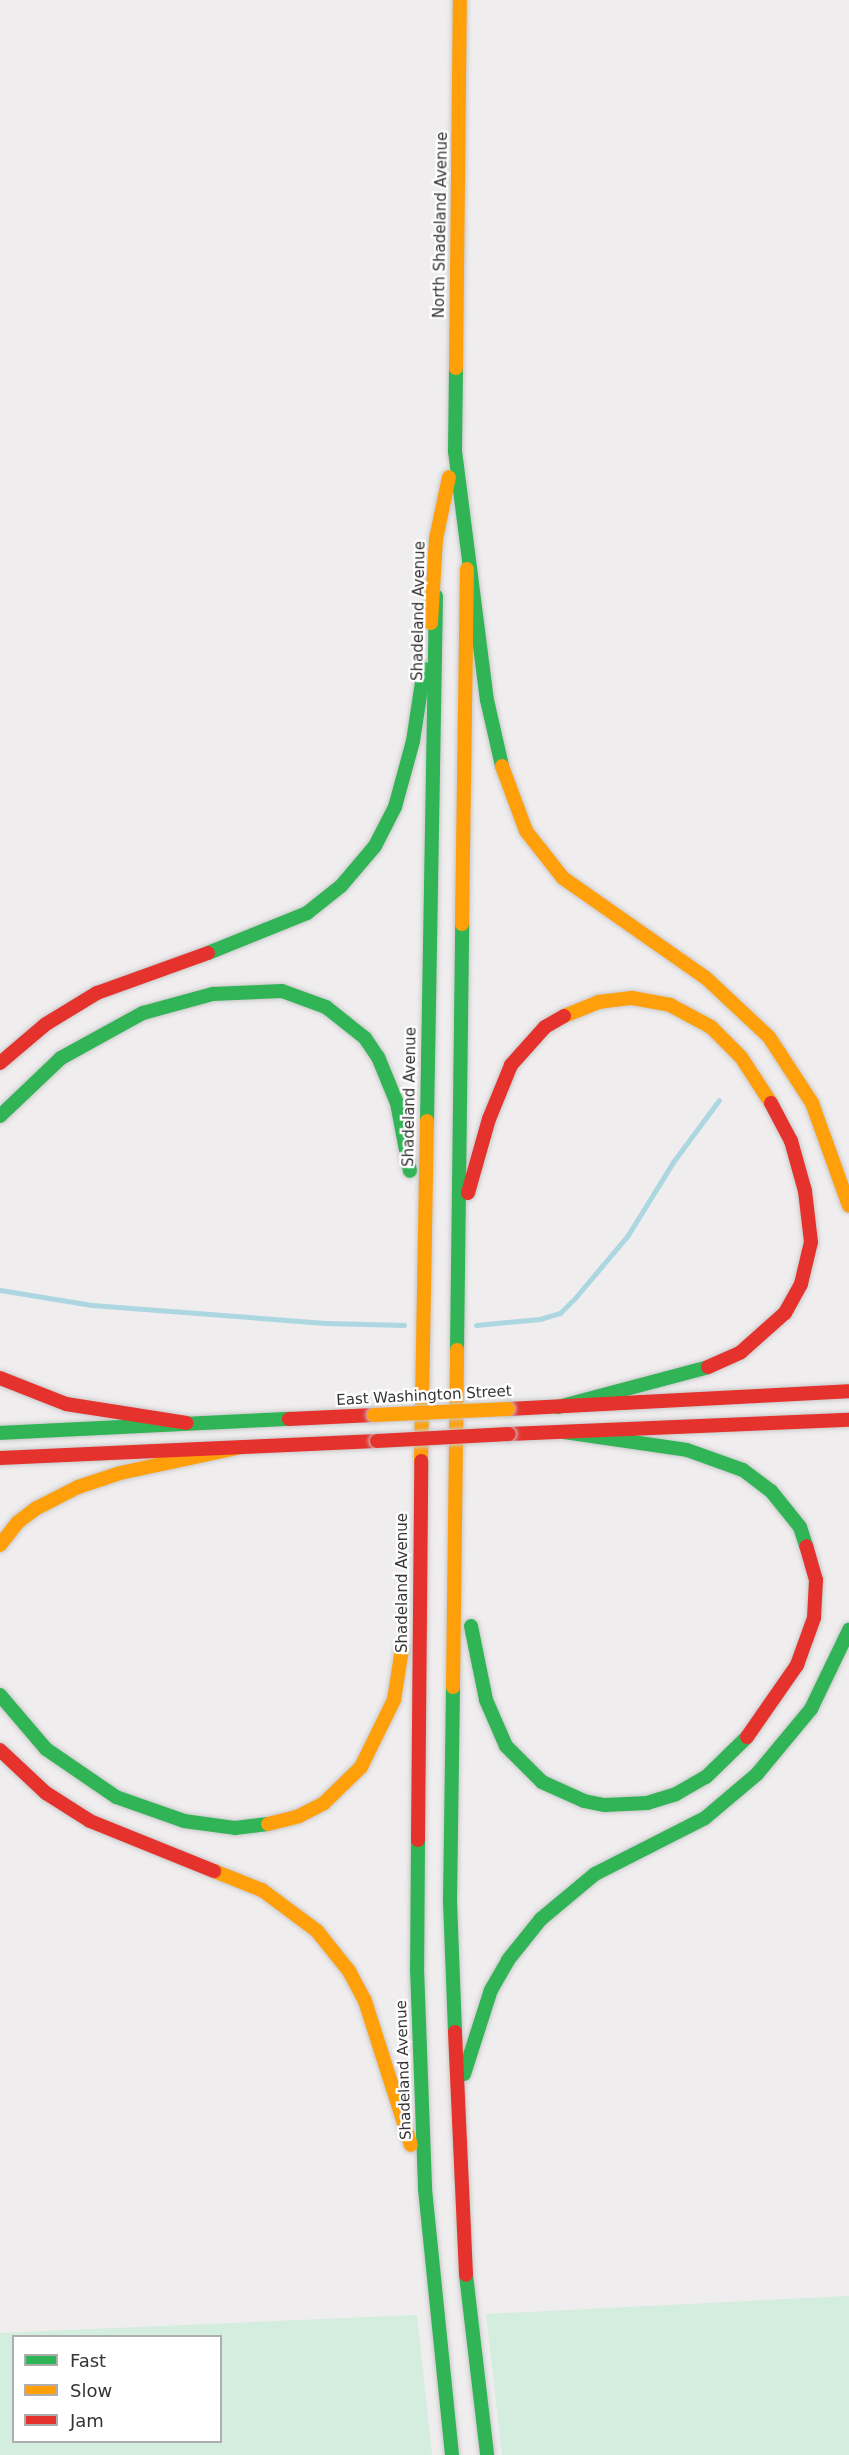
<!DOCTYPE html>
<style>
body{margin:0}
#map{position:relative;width:849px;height:2455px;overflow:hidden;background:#efedee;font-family:"DejaVu Sans",sans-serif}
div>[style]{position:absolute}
.green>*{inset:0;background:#d3eddf}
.stream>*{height:5px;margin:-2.5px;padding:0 2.5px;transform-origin:2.5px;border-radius:2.5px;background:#acd7e1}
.roads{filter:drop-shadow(0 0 2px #cac9ca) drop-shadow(0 0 2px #cac9ca)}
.fast>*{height:14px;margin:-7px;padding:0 7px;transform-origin:7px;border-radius:7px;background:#30b455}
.slow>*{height:14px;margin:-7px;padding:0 7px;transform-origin:7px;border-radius:7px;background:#ff9f0a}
.jam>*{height:14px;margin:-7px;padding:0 7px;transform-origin:7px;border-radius:7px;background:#e5322d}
.bridges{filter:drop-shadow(0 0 2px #cac9ca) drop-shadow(0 0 2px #cac9ca)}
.slow-bridge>*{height:14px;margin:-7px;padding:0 7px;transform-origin:7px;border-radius:7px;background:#ff9f0a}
.jam-bridge>*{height:14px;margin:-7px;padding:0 7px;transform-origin:7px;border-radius:7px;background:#e5322d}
span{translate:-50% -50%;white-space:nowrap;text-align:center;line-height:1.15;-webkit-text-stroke:4.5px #fff;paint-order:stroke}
.street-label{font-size:15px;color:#363436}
.legend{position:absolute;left:12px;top:2335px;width:210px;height:108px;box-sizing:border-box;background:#fff;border:2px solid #afaeaf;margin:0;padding:8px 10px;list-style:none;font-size:18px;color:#363436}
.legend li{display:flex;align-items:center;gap:12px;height:30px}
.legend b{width:30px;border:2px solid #afaeaf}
</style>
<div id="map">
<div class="green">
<div style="clip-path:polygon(849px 2296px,849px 2455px,502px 2455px,486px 2314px)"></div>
<div style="clip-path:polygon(evenodd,417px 2315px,432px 2455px,0 2455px,0 2333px,417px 2315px,14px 2336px,220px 2336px,220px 2442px,14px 2442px,14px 2336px)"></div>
</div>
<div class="stream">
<div style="left:0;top:1290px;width:93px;rotate:9.3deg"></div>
<div style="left:92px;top:1305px;width:234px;rotate:4.4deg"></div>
<div style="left:325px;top:1323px;width:79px;rotate:1.5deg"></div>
<div style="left:476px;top:1325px;width:64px;rotate:-5.4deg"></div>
<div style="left:540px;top:1319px;width:21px;rotate:-17deg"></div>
<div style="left:560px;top:1313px;width:21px;rotate:-45deg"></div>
<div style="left:575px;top:1298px;width:82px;rotate:-49.9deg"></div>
<div style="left:628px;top:1235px;width:86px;rotate:-58.3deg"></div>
<div style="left:673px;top:1162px;width:77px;rotate:-53.4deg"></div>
</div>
<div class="roads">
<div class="fast">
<div style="left:456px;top:368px;width:83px;rotate:90.7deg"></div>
<div style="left:455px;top:451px;width:251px;rotate:82.7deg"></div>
<div style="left:487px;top:700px;width:68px;rotate:77.2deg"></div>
<div style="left:208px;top:953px;width:107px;rotate:-22deg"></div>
<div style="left:307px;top:913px;width:43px;rotate:-38.5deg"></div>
<div style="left:341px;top:886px;width:52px;rotate:-49.6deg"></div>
<div style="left:375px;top:846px;width:44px;rotate:-62.9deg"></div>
<div style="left:395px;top:807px;width:68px;rotate:-74.7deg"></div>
<div style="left:413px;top:741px;width:73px;rotate:-81.3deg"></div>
<div style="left:0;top:1116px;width:84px;rotate:-43.6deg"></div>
<div style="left:61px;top:1058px;width:94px;rotate:-28.8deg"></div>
<div style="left:143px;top:1013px;width:73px;rotate:-15.2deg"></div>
<div style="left:213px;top:994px;width:69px;rotate:-2.5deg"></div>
<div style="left:282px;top:991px;width:47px;rotate:20deg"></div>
<div style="left:326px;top:1007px;width:50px;rotate:38.5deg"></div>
<div style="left:365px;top:1038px;width:23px;rotate:56deg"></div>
<div style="left:378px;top:1057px;width:50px;rotate:67.6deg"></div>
<div style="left:397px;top:1103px;width:69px;rotate:79.2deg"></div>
<div style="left:427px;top:1121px;width:525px;rotate:-89.02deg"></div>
<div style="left:457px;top:1350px;width:426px;rotate:-89.3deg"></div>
<div style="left:558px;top:1407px;width:155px;rotate:-14.9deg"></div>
<div style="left:564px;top:1432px;width:124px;rotate:8.3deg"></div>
<div style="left:687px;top:1450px;width:59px;rotate:19.7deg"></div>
<div style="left:743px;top:1470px;width:35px;rotate:37deg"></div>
<div style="left:771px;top:1491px;width:46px;rotate:51.1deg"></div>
<div style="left:800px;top:1527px;width:20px;rotate:72deg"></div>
<div style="left:0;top:1433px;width:289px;rotate:-2.8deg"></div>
<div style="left:471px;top:1626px;width:76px;rotate:78.5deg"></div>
<div style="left:486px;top:1700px;width:50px;rotate:66.5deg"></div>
<div style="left:506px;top:1746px;width:51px;rotate:45deg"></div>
<div style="left:542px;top:1782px;width:46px;rotate:24.3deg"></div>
<div style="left:584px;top:1801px;width:21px;rotate:11deg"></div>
<div style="left:605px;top:1805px;width:42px;rotate:-2.7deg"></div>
<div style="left:647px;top:1803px;width:30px;rotate:-17deg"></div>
<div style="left:676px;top:1794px;width:34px;rotate:-30deg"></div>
<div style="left:706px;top:1777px;width:57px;rotate:-44.3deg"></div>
<div style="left:453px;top:1687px;width:214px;rotate:90.8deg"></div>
<div style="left:450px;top:1901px;width:131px;rotate:87.8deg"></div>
<div style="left:0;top:1695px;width:71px;rotate:49.6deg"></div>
<div style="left:46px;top:1749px;width:85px;rotate:34.4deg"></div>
<div style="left:116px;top:1797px;width:72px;rotate:19.4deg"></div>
<div style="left:184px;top:1821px;width:51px;rotate:7.8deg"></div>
<div style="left:235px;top:1828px;width:33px;rotate:-7deg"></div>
<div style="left:418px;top:1840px;width:128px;rotate:90.4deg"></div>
<div style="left:417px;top:1968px;width:221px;rotate:87.9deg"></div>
<div style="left:425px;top:2189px;width:267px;rotate:84.2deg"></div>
<div style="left:464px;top:2074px;width:88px;rotate:-72.2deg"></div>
<div style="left:491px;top:1990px;width:34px;rotate:-60deg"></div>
<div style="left:508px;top:1960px;width:53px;rotate:-51.2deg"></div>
<div style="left:541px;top:1919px;width:70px;rotate:-39.8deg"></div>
<div style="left:595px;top:1874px;width:123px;rotate:-27deg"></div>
<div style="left:705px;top:1818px;width:68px;rotate:-40.2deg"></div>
<div style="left:757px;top:1774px;width:85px;rotate:-50.3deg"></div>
<div style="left:811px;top:1709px;width:88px;rotate:-64.3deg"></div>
<div style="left:466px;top:2275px;width:181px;rotate:83.3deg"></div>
</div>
<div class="slow">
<div style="left:456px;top:368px;width:368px;rotate:-89.4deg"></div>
<div style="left:431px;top:623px;width:84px;rotate:-86.6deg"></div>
<div style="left:436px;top:539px;width:63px;rotate:-78.2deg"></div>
<div style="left:502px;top:766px;width:69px;rotate:69.7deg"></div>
<div style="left:526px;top:831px;width:60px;rotate:51.8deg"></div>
<div style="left:563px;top:878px;width:174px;rotate:35deg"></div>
<div style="left:706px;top:978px;width:86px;rotate:43.1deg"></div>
<div style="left:769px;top:1037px;width:79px;rotate:56.9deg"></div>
<div style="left:812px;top:1103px;width:109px;rotate:70.2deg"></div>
<div style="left:462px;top:924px;width:355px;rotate:-89.2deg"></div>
<div style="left:564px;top:1016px;width:37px;rotate:-22deg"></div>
<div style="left:598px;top:1002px;width:34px;rotate:-7deg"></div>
<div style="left:632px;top:998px;width:39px;rotate:10deg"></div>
<div style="left:670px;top:1005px;width:47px;rotate:28.2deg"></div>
<div style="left:711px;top:1027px;width:42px;rotate:45deg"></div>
<div style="left:741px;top:1057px;width:55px;rotate:56.9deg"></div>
<div style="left:421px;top:1461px;width:340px;rotate:-89deg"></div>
<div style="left:0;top:1545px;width:29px;rotate:-52deg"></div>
<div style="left:18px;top:1522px;width:21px;rotate:-37deg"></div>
<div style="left:35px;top:1509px;width:48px;rotate:-27.1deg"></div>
<div style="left:78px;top:1487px;width:44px;rotate:-18.4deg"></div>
<div style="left:120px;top:1473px;width:120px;rotate:-12.1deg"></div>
<div style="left:453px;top:1687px;width:337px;rotate:-89.3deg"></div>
<div style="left:268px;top:1824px;width:32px;rotate:-14deg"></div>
<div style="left:299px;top:1816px;width:28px;rotate:-27deg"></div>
<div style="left:324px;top:1803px;width:52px;rotate:-44.2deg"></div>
<div style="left:361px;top:1767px;width:75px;rotate:-63.8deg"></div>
<div style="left:394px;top:1700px;width:52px;rotate:-81.1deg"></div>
<div style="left:214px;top:1871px;width:52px;rotate:21.6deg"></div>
<div style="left:262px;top:1890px;width:69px;rotate:36.7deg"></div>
<div style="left:317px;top:1931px;width:51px;rotate:51.3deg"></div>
<div style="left:349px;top:1971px;width:34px;rotate:62deg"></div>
<div style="left:365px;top:2001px;width:151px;rotate:72.3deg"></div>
</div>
<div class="jam">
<div style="left:0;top:1063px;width:60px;rotate:-40.3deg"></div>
<div style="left:46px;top:1024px;width:60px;rotate:-31.3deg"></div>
<div style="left:97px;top:993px;width:118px;rotate:-19.8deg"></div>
<div style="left:468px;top:1193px;width:77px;rotate:-74.2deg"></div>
<div style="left:489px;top:1119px;width:58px;rotate:-67.8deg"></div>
<div style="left:511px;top:1065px;width:51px;rotate:-48.2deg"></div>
<div style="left:545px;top:1027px;width:22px;rotate:-30deg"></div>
<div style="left:708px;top:1367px;width:36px;rotate:-24deg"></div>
<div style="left:741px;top:1352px;width:59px;rotate:-41.6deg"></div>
<div style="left:785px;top:1313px;width:33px;rotate:-61deg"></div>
<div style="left:801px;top:1284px;width:43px;rotate:-76.6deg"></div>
<div style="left:811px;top:1242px;width:51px;rotate:-96.7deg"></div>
<div style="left:805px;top:1191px;width:52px;rotate:-105.6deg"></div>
<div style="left:791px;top:1141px;width:43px;rotate:-117.8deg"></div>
<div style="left:0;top:1378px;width:71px;rotate:21.5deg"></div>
<div style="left:66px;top:1404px;width:122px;rotate:8.9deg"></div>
<div style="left:508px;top:1409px;width:341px;rotate:-3deg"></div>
<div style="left:289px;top:1419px;width:85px;rotate:-2.7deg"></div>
<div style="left:509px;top:1434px;width:340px;rotate:-2.4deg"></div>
<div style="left:0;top:1458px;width:377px;rotate:-2.6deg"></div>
<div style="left:747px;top:1737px;width:88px;rotate:-55.2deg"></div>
<div style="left:797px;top:1665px;width:50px;rotate:-70.1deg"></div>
<div style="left:814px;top:1618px;width:38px;rotate:-87deg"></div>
<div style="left:816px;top:1580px;width:35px;rotate:-106deg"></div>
<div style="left:0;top:1750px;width:63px;rotate:43.1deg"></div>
<div style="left:46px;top:1793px;width:52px;rotate:32.5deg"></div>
<div style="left:90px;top:1821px;width:134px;rotate:22deg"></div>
<div style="left:418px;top:1840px;width:379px;rotate:-89.5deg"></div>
<div style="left:455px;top:2032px;width:243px;rotate:87.4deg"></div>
</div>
</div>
<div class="bridges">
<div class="slow-bridge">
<div style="left:374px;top:1415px;width:134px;rotate:-2.6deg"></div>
</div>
<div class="jam-bridge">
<div style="left:377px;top:1441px;width:132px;rotate:-3deg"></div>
</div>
</div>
<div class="street-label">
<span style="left:441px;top:225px;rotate:-89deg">North Shadeland Avenue</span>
<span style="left:419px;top:611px;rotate:-89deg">Shadeland Avenue</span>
<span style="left:410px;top:1097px;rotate:-89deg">Shadeland Avenue</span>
<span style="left:424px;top:1396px;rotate:-3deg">East Washington Street</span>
<span style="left:403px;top:1583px;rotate:-90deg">Shadeland Avenue</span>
<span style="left:404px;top:2070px;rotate:-92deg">Shadeland Avenue</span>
</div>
<ul class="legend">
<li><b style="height:8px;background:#30b455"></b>Fast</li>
<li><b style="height:8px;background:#ff9f0a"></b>Slow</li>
<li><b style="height:8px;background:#e5322d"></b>Jam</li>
</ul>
</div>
